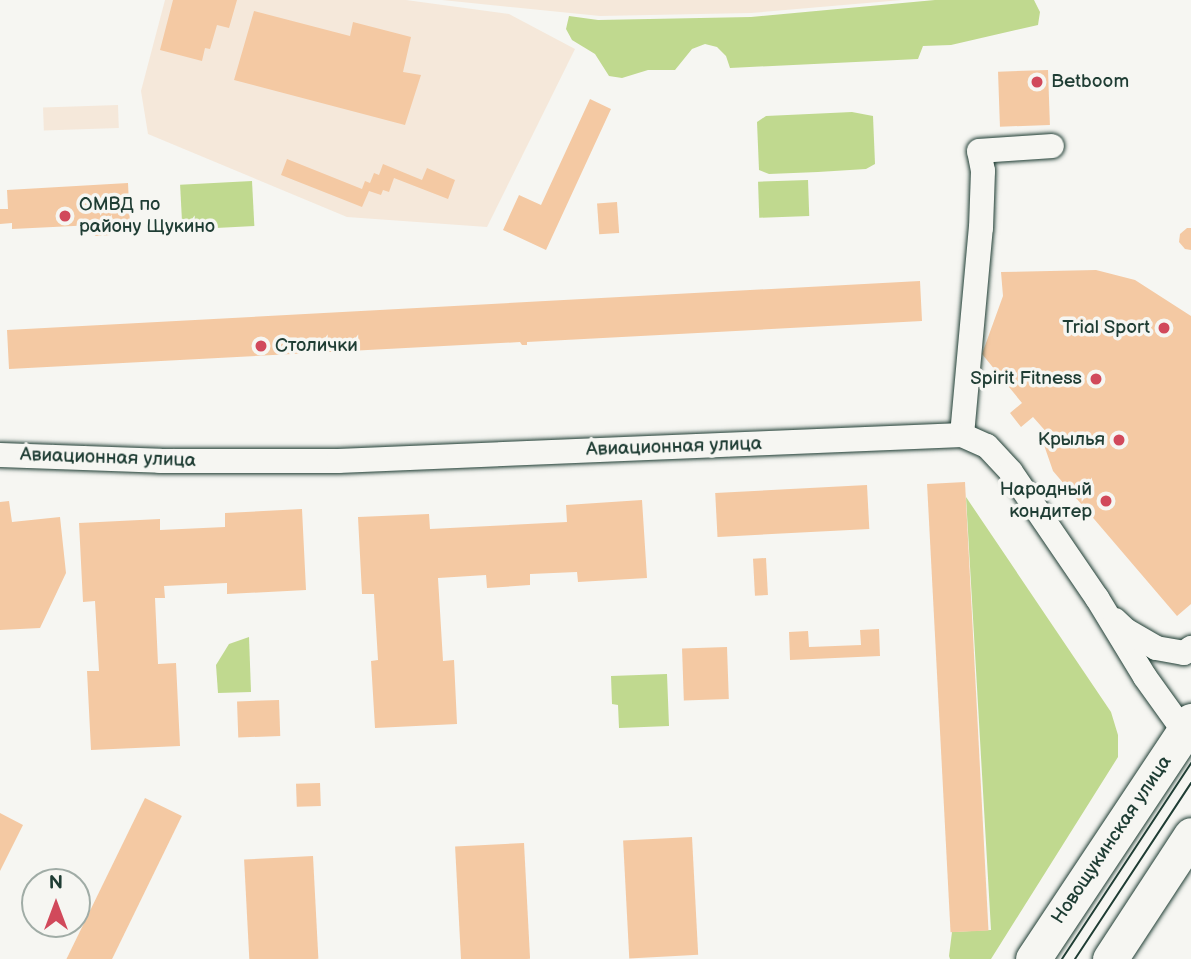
<!DOCTYPE html>
<meta charset="utf-8">
<style>
body{margin:0}
#map{position:relative;width:1191px;height:959px;overflow:hidden;background:#f6f6f2;font-family:"Balsamiq Sans",sans-serif}
div>[style]{position:absolute}
.built>*{inset:0;background:#f5e8da;transform-origin:0 0}
.green>*{inset:0;background:#c0d98f;transform-origin:0 0}
.building>*{inset:0;background:#f4c9a3;transform-origin:0 0}
.roads{filter:drop-shadow(0 0 2px #1f3d34) drop-shadow(0 0 2px #1f3d34)}
.street>*{height:24px;margin:-12px;padding:0 12px;transform-origin:12px;border-radius:12px;background:#f6f6f2}
.secondary>*{height:35px;margin:-17.5px;padding:0 17.5px;transform-origin:17.5px;border-radius:17.5px;background:#f6f6f2}
.tram>*{height:2px;margin:-1px;padding:0 1px;transform-origin:1px;border-radius:1px;background:#1f3d34}
.dots>*{width:19px;height:19px;translate:-50% -50%;box-sizing:border-box;border:4px solid #f6f6f2;border-radius:50%}
span{translate:-50% -50%;white-space:nowrap;text-align:center;line-height:1.15;-webkit-text-stroke:7px #f6f6f2;paint-order:stroke}
.poi-label{font-size:19px;color:#1f3d34}
.left{translate:0 -50%;text-align:left}
.right{translate:-100% -50%;text-align:right}
.street-label{font-size:19px;color:#1f3d34}
.north{position:absolute;left:21px;top:868px;width:70px;height:70px;box-sizing:border-box;background:#f6f6f2;border:2px solid #a0aca6;border-radius:50%;rotate:0deg;font-size:19px;font-weight:700;line-height:28px;text-align:center;color:#1f3d34}
.north::after{content:'';display:block;margin:auto;width:24px;height:32px;background:#d1495b;clip-path:polygon(50% 0,100% 100%,50% 72%,0 100%)}
</style>
<div id="map">
<div class="built">
<div style="clip-path:polygon(165px 0,406px 0,509px 14px,575px 49px,487px 227px,347px 217px,148px 134px,141px 91px)"></div>
<div style="clip-path:polygon(442px 0,902px 0,751px 13px,600px 16px)"></div>
<div style="left:118px;top:105px;width:23px;height:75px;rotate:88deg"></div>
</div>
<div class="green">
<div style="clip-path:polygon(935px 0,1034px 0,1040px 12px,1038px 25px,951px 45px,923px 46px,918px 59px,730px 68px,726px 56px,717px 47px,705px 44px,692px 49px,675px 70px,648px 70px,622px 78px,609px 76px,595px 54px,572px 40px,566px 29px,569px 16px,598px 20px,751px 17px)"></div>
<div style="clip-path:polygon(852px 112px,873px 116px,875px 164px,866px 169px,818px 172px,769px 174px,759px 170px,757px 122px,766px 116px)"></div>
<div style="left:808px;top:180px;width:36px;height:50px;rotate:88deg"></div>
<div style="left:252px;top:181px;width:45px;height:72px;rotate:87deg"></div>
<div style="clip-path:polygon(966px 497px,1111px 712px,1118px 735px,1118px 757px,991px 959px,950px 959px,949px 956px,952px 932px,991px 930px)"></div>
<div style="clip-path:polygon(249px 637px,251px 692px,218px 693px,216px 665px,229px 644px)"></div>
<div style="clip-path:polygon(667px 674px,669px 726px,619px 728px,618px 705px,612px 704px,611px 676px)"></div>
</div>
<div class="building">
<div style="clip-path:polygon(173px 0,237px 0,229px 28px,217px 25px,210px 49px,205px 48px,202px 61px,160px 50px)"></div>
<div style="clip-path:polygon(254px 11px,350px 36px,353px 22px,411px 37px,403px 72px,421px 75px,405px 125px,234px 80px)"></div>
<div style="left:1048px;top:70px;width:55px;height:50px;rotate:88deg"></div>
<div style="clip-path:polygon(590px 99px,611px 109px,546px 250px,503px 230px,519px 195px,541px 205px)"></div>
<div style="clip-path:polygon(287px 159px,362px 189px,365px 181px,370px 183px,374px 173px,379px 175px,383px 164px,422px 180px,427px 168px,455px 180px,448px 199px,394px 178px,389px 192px,383px 190px,381px 195px,369px 191px,362px 207px,281px 175px)"></div>
<div style="clip-path:polygon(128px 183px,130px 225px,110px 226px,111px 235px,95px 236px,94px 225px,12px 229px,12px 223px,0 224px,0 209px,8px 209px,7px 190px)"></div>
<div style="left:617px;top:202px;width:31px;height:20px;rotate:86deg"></div>
<div style="clip-path:polygon(1187px 228px,1191px 228px,1191px 250px,1185px 249px,1179px 242px,1180px 234px)"></div>
<div style="clip-path:polygon(1096px 270px,1135px 280px,1191px 316px,1191px 604px,1177px 616px,1053px 471px,1044px 445px,1049px 435px,1033px 417px,1021px 427px,1010px 413px,1022px 403px,982px 354px,1003px 296px,1001px 272px)"></div>
<div style="clip-path:polygon(920px 281px,922px 321px,527px 342px,527px 345px,522px 345px,520px 342px,9px 369px,7px 330px)"></div>
<div style="left:965px;top:482px;width:449px;height:38px;rotate:87deg"></div>
<div style="left:867px;top:485px;width:44px;height:152px;rotate:87deg"></div>
<div style="clip-path:polygon(642px 500px,647px 578px,578px 582px,577px 572px,530px 574px,530px 585px,487px 588px,486px 575px,438px 578px,443px 661px,454px 660px,457px 724px,375px 728px,371px 661px,378px 660px,374px 594px,362px 594px,358px 517px,429px 514px,430px 529px,567px 522px,566px 505px)"></div>
<div style="clip-path:polygon(9px 501px,12px 522px,60px 517px,66px 573px,40px 628px,0 630px,0 502px)"></div>
<div style="clip-path:polygon(302px 509px,306px 590px,227px 594px,227px 583px,164px 586px,165px 598px,155px 598px,158px 664px,176px 663px,180px 746px,91px 750px,87px 671px,99px 671px,95px 601px,83px 602px,79px 523px,160px 519px,160px 530px,225px 527px,225px 513px)"></div>
<div style="left:766px;top:558px;width:37px;height:13px;rotate:87deg"></div>
<div style="clip-path:polygon(879px 629px,880px 656px,790px 660px,789px 632px,808px 631px,809px 647px,861px 645px,860px 630px)"></div>
<div style="left:727px;top:647px;width:52px;height:45px;rotate:88deg"></div>
<div style="left:279px;top:700px;width:36px;height:42px;rotate:88deg"></div>
<div style="left:320px;top:783px;width:23px;height:24px;rotate:88deg"></div>
<div style="left:145px;top:798px;width:41px;height:180px;rotate:26deg"></div>
<div style="clip-path:polygon(0 813px,23px 825px,0 871px)"></div>
<div style="left:692px;top:837px;width:118px;height:69px;rotate:87deg"></div>
<div style="left:524px;top:843px;width:116px;height:69px;rotate:87deg"></div>
<div style="left:313px;top:856px;width:103px;height:69px;rotate:87deg"></div>
</div>
<div class="roads">
<div class="street">
<div style="left:962px;top:435px;width:208px;rotate:-84.8deg"></div>
<div style="left:981px;top:228px;width:57px;rotate:-88deg"></div>
<div style="left:983px;top:171px;width:20px;rotate:-101deg"></div>
<div style="left:979px;top:151px;width:73px;rotate:-3.9deg"></div>
<div style="left:0;top:455px;width:160px;rotate:2.1deg"></div>
<div style="left:160px;top:461px;width:178px"></div>
<div style="left:338px;top:461px;width:625px;rotate:-2.39deg"></div>
<div style="left:962px;top:435px;width:27px;rotate:24deg"></div>
<div style="left:987px;top:446px;width:35px;rotate:47deg"></div>
<div style="left:1011px;top:472px;width:153px;rotate:55.7deg"></div>
<div style="left:1097px;top:598px;width:92px;rotate:58.7deg"></div>
<div style="left:1145px;top:677px;width:79px;rotate:54.3deg"></div>
<div style="left:1115px;top:620px;width:16px;rotate:43deg"></div>
<div style="left:1127px;top:631px;width:34px;rotate:30deg"></div>
<div style="left:1156px;top:648px;width:28px;rotate:10deg"></div>
<div style="left:1184px;top:653px;width:9px;rotate:-36deg"></div>
</div>
<div class="secondary">
<div style="left:1033px;top:959px;width:286px;rotate:-56.4deg"></div>
<div style="left:1110px;top:959px;width:148px;rotate:-56.8deg"></div>
</div>
</div>
<div class="tram">
<div style="left:1062px;top:959px;width:235px;rotate:-56.6deg"></div>
<div style="left:1075px;top:959px;width:211px;rotate:-56.6deg"></div>
</div>
<div class="dots">
<div style="left:1037px;top:82px;background:#d1495b"></div>
<div style="left:65px;top:216px;background:#d1495b"></div>
<div style="left:1164px;top:328px;background:#d1495b"></div>
<div style="left:261px;top:346px;background:#d1495b"></div>
<div style="left:1096px;top:379px;background:#d1495b"></div>
<div style="left:1119px;top:440px;background:#d1495b"></div>
<div style="left:1106px;top:501px;background:#d1495b"></div>
</div>
<div class="poi-label">
<span class="left" style="left:1051px;top:82px">Betboom</span>
<span class="left" style="left:79px;top:216px">ОМВД по<br>району Щукино</span>
<span class="right" style="left:1150px;top:328px">Trial Sport</span>
<span class="left" style="left:275px;top:346px">Столички</span>
<span class="right" style="left:1082px;top:379px">Spirit Fitness</span>
<span class="right" style="left:1105px;top:440px">Крылья</span>
<span class="right" style="left:1092px;top:501px">Народный<br>кондитер</span>
</div>
<div class="street-label">
<span style="left:674px;top:447px;rotate:-2deg">Авиационная улица</span>
<span style="left:108px;top:458px;rotate:2deg">Авиационная улица</span>
<span style="left:1112px;top:840px;rotate:-56deg">Новощукинская улица</span>
</div>
<div class="north">N</div>
</div>
